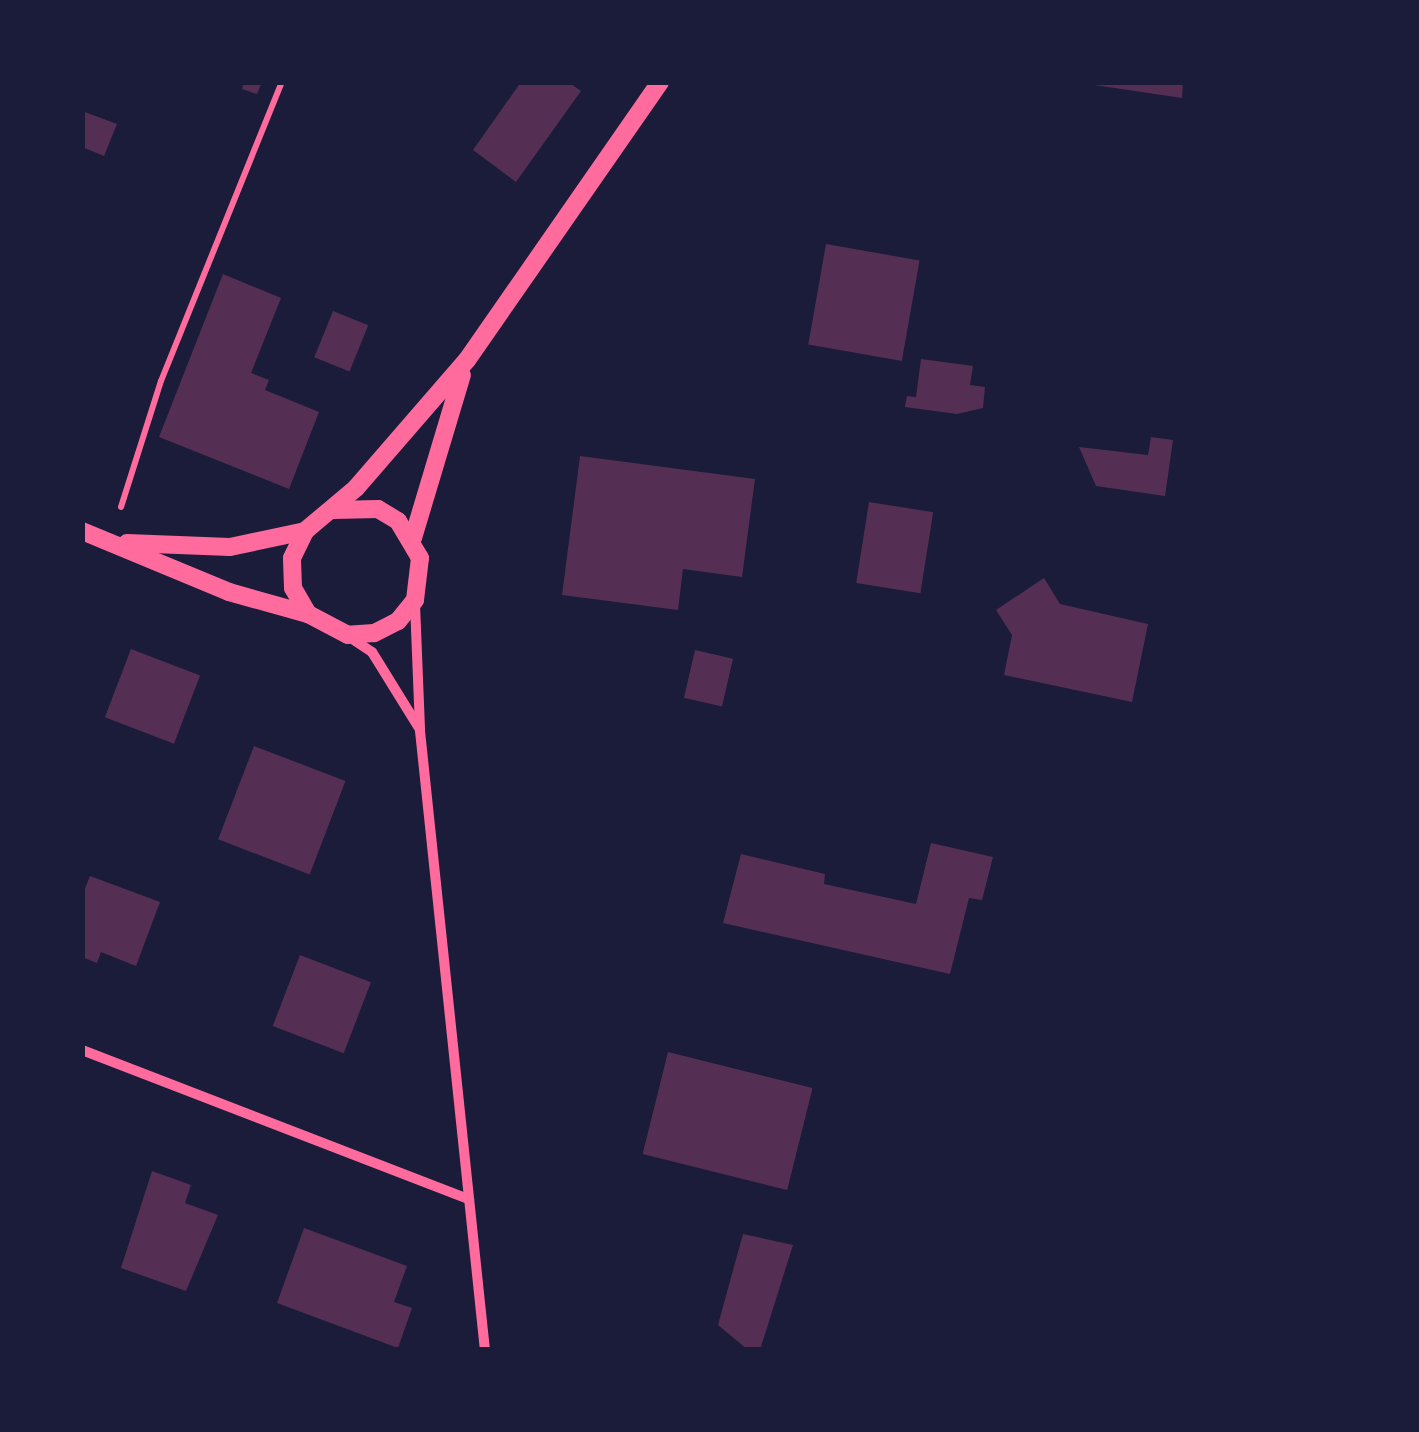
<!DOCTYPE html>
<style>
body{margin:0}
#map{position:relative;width:1419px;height:1432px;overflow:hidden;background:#1b1b3a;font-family:Figtree,sans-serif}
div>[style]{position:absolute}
.building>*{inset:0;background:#542f53;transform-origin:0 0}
.path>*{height:6px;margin:-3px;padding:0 3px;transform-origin:3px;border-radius:3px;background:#ff6b9d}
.minor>*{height:10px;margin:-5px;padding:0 5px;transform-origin:5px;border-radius:5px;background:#ff6b9d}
.tertiary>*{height:18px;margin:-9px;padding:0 9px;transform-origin:9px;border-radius:9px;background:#ff6b9d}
span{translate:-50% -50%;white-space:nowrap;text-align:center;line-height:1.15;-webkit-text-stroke:8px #1b1b3a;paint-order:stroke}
.frame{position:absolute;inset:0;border:85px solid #1b1b3a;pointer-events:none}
</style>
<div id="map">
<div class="building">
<div style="clip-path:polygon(244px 82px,262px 82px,257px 94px,242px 89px)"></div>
<div style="clip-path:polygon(521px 82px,568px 82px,581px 91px,516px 182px,473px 150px)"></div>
<div style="clip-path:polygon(1074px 82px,1183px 82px,1182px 98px)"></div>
<div style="clip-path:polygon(82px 111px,117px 124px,104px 156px,82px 147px)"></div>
<div style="left:826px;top:244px;width:95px;height:102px;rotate:10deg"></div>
<div style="clip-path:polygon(223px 274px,281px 298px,251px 373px,269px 380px,265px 390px,319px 412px,289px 489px,159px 437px)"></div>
<div style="left:333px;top:311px;width:38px;height:50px;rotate:22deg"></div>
<div style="clip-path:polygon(921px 359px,973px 366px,970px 385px,985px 387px,983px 408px,957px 414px,905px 407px,907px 396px,916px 397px)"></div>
<div style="clip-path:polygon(1151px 437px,1173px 440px,1165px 496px,1096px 486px,1079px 447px,1148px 455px)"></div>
<div style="clip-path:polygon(580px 456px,755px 479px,742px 577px,683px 569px,678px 610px,562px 595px)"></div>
<div style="left:869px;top:502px;width:65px;height:82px;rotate:9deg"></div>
<div style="clip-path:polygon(1044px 578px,1060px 604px,1148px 624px,1132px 702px,1004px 675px,1012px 635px,996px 610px)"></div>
<div style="left:131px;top:649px;width:74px;height:73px;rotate:21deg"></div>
<div style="left:695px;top:650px;width:39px;height:49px;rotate:13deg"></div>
<div style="left:254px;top:746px;width:98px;height:100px;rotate:21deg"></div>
<div style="clip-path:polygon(931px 843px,993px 857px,982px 900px,969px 898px,950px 974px,723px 923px,741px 854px,825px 874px,824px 884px,916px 904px)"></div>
<div style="clip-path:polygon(90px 876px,160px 902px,136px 966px,101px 952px,97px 963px,82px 957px,82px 896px)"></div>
<div style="left:300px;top:955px;width:76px;height:76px;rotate:21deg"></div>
<div style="left:668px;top:1052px;width:149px;height:105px;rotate:14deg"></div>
<div style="clip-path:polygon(152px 1171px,191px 1185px,185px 1203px,218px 1215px,186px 1291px,121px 1268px)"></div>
<div style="clip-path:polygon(304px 1228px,407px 1266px,394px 1302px,412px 1308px,398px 1348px,277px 1303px)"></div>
<div style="clip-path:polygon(743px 1234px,793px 1245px,760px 1350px,748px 1350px,718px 1325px)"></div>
</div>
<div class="path">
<div style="left:121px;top:507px;width:132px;rotate:-72.4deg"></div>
<div style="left:161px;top:381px;width:323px;rotate:-68deg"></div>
</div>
<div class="minor">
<div style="left:415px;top:604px;width:127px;rotate:87.7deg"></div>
<div style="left:420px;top:731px;width:622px;rotate:84.01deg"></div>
<div style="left:348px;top:636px;width:29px;rotate:34deg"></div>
<div style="left:372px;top:652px;width:89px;rotate:58.3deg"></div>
<div style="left:82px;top:1050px;width:415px;rotate:21.1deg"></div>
</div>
<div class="tertiary">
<div style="left:333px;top:510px;width:45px;rotate:-1.3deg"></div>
<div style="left:378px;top:509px;width:23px;rotate:31deg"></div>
<div style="left:398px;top:521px;width:43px;rotate:59.3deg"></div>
<div style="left:420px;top:558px;width:42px;rotate:96.8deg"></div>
<div style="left:415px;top:600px;width:27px;rotate:129deg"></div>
<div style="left:398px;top:621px;width:27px;rotate:153deg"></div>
<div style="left:374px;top:633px;width:26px;rotate:176deg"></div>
<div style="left:348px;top:635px;width:45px;rotate:-152.3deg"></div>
<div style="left:308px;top:614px;width:30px;rotate:-120deg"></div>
<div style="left:293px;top:588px;width:30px;rotate:-92deg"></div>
<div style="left:292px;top:558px;width:30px;rotate:-64deg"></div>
<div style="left:305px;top:531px;width:67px;rotate:-40.1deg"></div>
<div style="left:356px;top:488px;width:169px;rotate:-49.1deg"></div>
<div style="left:467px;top:360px;width:338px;rotate:-55.2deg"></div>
<div style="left:82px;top:531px;width:159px;rotate:22.5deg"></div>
<div style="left:229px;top:592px;width:82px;rotate:15.6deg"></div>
<div style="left:413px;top:538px;width:170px;rotate:-73.3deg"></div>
<div style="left:127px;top:543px;width:103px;rotate:2.2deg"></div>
<div style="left:230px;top:547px;width:77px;rotate:-12deg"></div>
</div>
<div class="frame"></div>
</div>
